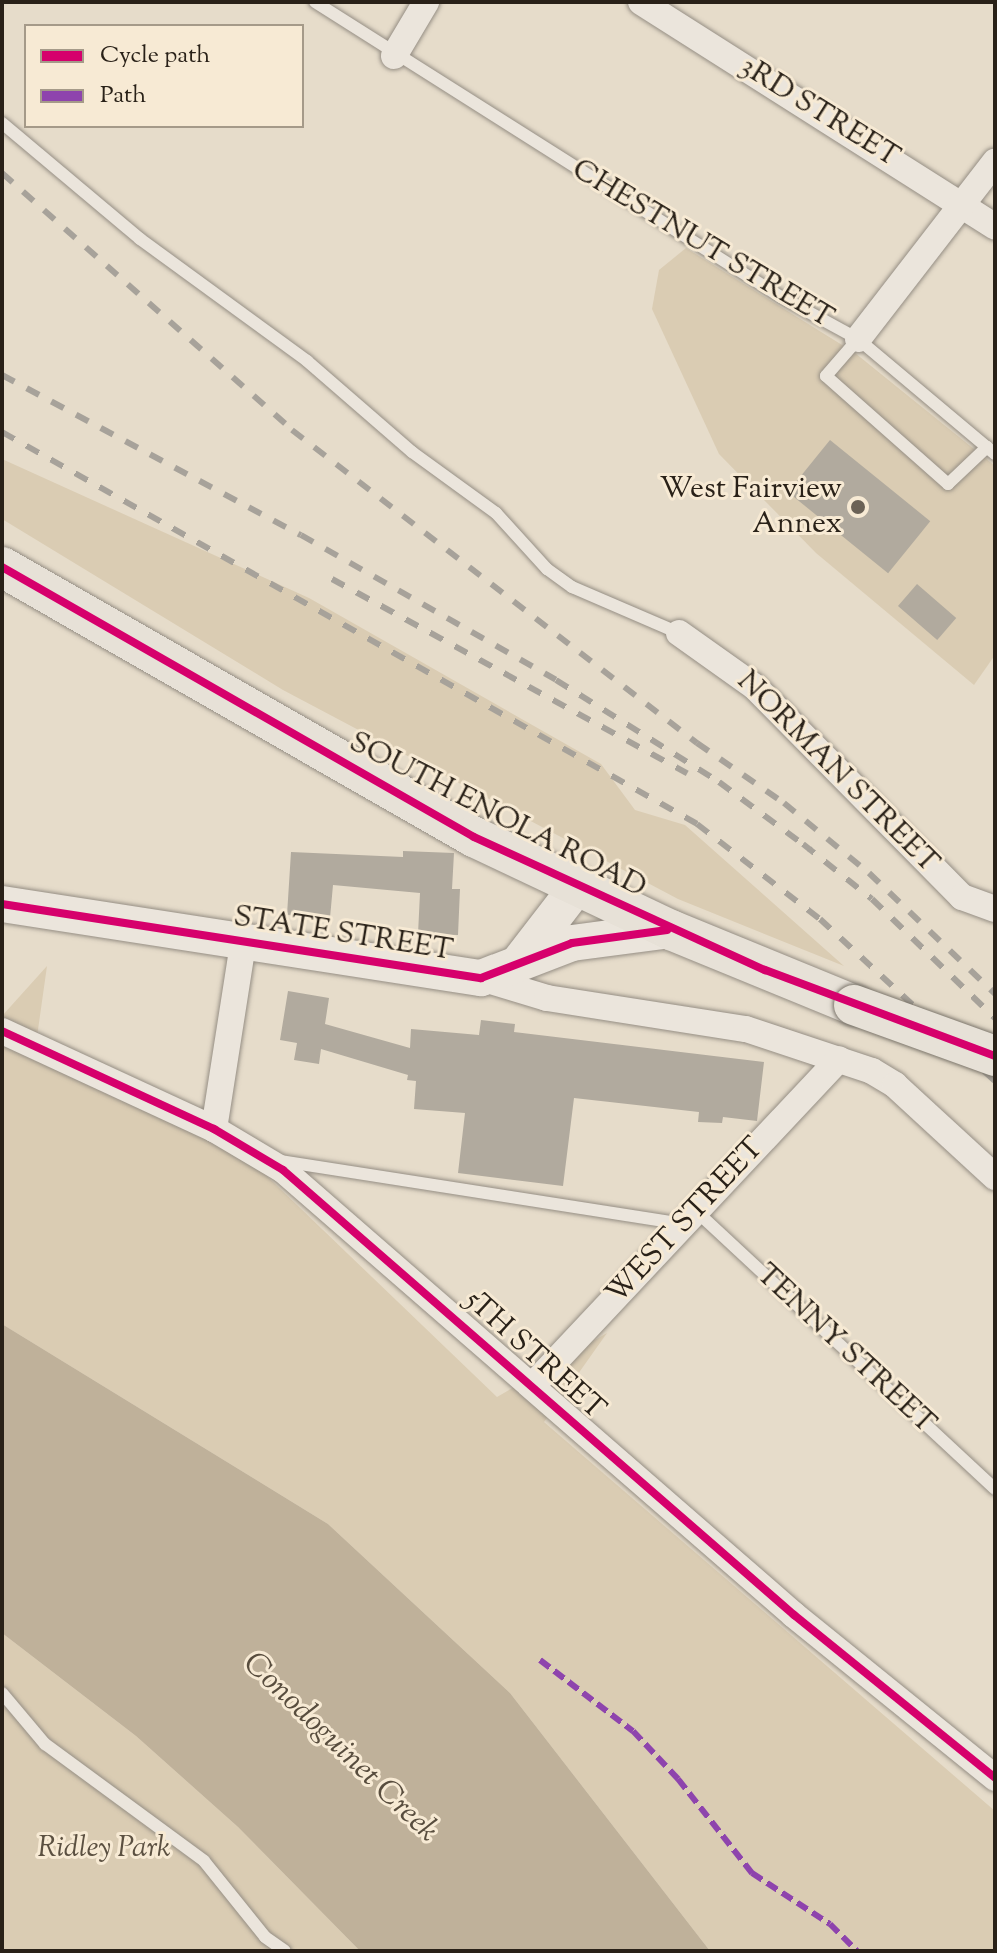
<!DOCTYPE html>
<style>
body{margin:0}
#map{position:relative;width:997px;height:1953px;overflow:hidden;background:#e6dcca;font-family:"Sorts Mill Goudy",serif}
div>[style]{position:absolute}
.green>*{inset:0;background:#daccb3}
.water>*{inset:0;background:#bfb19a}
.building>*{inset:0;background:#b1aa9e;transform-origin:0 0}
.roads{filter:drop-shadow(0 0 2px #958e84) drop-shadow(0 0 2px #958e84)}
.service>*{height:12px;margin:-6px;padding:0 6px;transform-origin:6px;border-radius:6px;background:#ebe5dc}
.minor>*{height:26px;margin:-13px;padding:0 13px;transform-origin:13px;border-radius:13px;background:#ebe5dc}
.secondary>*{height:36px;margin:-18px;padding:0 18px;transform-origin:18px;border-radius:18px;background:#ebe5dc}
.primary>*{height:40px;margin:-20px;padding:0 20px;transform-origin:20px;border-radius:20px;background:#e7e1d7}
.rail>*{height:6px;margin-top:-3px;transform-origin:0;background:repeating-linear-gradient(90deg,#a7a29a 0 14px,transparent 0 28px)}
.bridges{filter:drop-shadow(0 0 2px #7b756b) drop-shadow(0 0 2px #7b756b)}
.primary-bridge>*{height:40px;margin:-20px;padding:0 20px;transform-origin:20px;border-radius:20px;background:#e7e1d7}
.quiet>*{height:6px;margin-top:-3px;transform-origin:0;background:repeating-linear-gradient(90deg,#8e44ad 0 12px,transparent 0 18px)}
.cycleway>*{height:8px;margin:-4px;padding:0 4px;transform-origin:4px;border-radius:4px;background:#d6006c}
.dots>*{width:22px;height:22px;translate:-50% -50%;box-sizing:border-box;border:4px solid #f7ead4;border-radius:50%}
span{translate:-50% -50%;white-space:nowrap;text-align:center;line-height:1.15;-webkit-text-stroke:6px #f7ead4;paint-order:stroke}
.street-label{font-size:30px;color:#292118}
.poi-label{font-size:30px;color:#292118}
.right{translate:-100% -50%;text-align:right}
.park-label{font-size:30px;color:#5b5041;font-style:italic}
.water-label{font-size:32px;color:#584d3e;font-style:italic}
.frame{position:absolute;inset:0;border:4px solid #292118;pointer-events:none}
.legend{position:absolute;left:24px;top:24px;width:280px;height:104px;box-sizing:border-box;background:#f7ead4;border:2px solid #a59a89;margin:0;padding:10px 14px;list-style:none;font-size:24px;color:#292118}
.legend li{display:flex;align-items:center;gap:16px;height:40px}
.legend b{width:40px;border:2px solid #a59a89}
</style>
<div id="map">
<div class="green">
<div style="clip-path:polygon(686px 248px,855px 353px,995px 466px,995px 655px,974px 685px,816px 553px,719px 454px,652px 309px,659px 270px)"></div>
<div style="clip-path:polygon(2px 459px,309px 598px,601px 764px,635px 810px,685px 825px,844px 966px,678px 899px,283px 690px,2px 519px)"></div>
<div style="clip-path:polygon(47px 966px,35px 1051px,247px 1157px,497px 1397px,607px 1333px,544px 1422px,995px 1811px,995px 1951px,710px 1951px,510px 1693px,328px 1524px,2px 1324px,2px 1016px)"></div>
<div style="clip-path:polygon(2px 1633px,136px 1736px,238px 1827px,360px 1951px,2px 1951px)"></div>
</div>
<div class="water">
<div style="clip-path:polygon(2px 1324px,328px 1524px,510px 1693px,710px 1951px,360px 1951px,238px 1827px,136px 1736px,2px 1633px)"></div>
</div>
<div class="building">
<div style="left:830px;top:440px;width:129px;height:67px;rotate:39deg"></div>
<div style="left:917px;top:584px;width:52px;height:29px;rotate:41deg"></div>
<div style="clip-path:polygon(403px 851px,454px 853px,452px 889px,460px 889px,458px 935px,418px 934px,420px 893px,333px 885px,330px 918px,287px 915px,291px 852px,403px 857px)"></div>
<div style="clip-path:polygon(288px 991px,329px 998px,325px 1024px,410px 1048px,411px 1029px,479px 1035px,481px 1020px,515px 1024px,514px 1032px,764px 1062px,757px 1121px,723px 1117px,722px 1123px,698px 1122px,699px 1112px,574px 1098px,563px 1186px,458px 1173px,465px 1113px,414px 1109px,416px 1081px,407px 1080px,408px 1075px,321px 1049px,319px 1064px,294px 1060px,297px 1043px,280px 1040px)"></div>
</div>
<div class="roads">
<div class="service">
<div style="left:315px;top:2px;width:552px;rotate:32.34deg"></div>
<div style="left:781px;top:297px;width:88px;rotate:28.6deg"></div>
<div style="left:858px;top:339px;width:179px;rotate:40deg"></div>
<div style="left:2px;top:123px;width:180px;rotate:40deg"></div>
<div style="left:140px;top:239px;width:207px;rotate:36.1deg"></div>
<div style="left:307px;top:361px;width:139px;rotate:40.9deg"></div>
<div style="left:412px;top:452px;width:104px;rotate:36deg"></div>
<div style="left:496px;top:513px;width:76px;rotate:47.7deg"></div>
<div style="left:547px;top:569px;width:31px;rotate:36deg"></div>
<div style="left:572px;top:587px;width:116px;rotate:23.3deg"></div>
<div style="left:858px;top:339px;width:49px;rotate:130.9deg"></div>
<div style="left:826px;top:376px;width:163px;rotate:41.5deg"></div>
<div style="left:948px;top:484px;width:54px;rotate:-43.5deg"></div>
<div style="left:281px;top:1161px;width:406px;rotate:8.9deg"></div>
<div style="left:696px;top:1211px;width:408px;rotate:42.9deg"></div>
<div style="left:2px;top:1693px;width:67px;rotate:49.9deg"></div>
<div style="left:45px;top:1744px;width:197px;rotate:36.3deg"></div>
<div style="left:204px;top:1861px;width:97px;rotate:51.2deg"></div>
<div style="left:265px;top:1937px;width:24px;rotate:35deg"></div>
</div>
<div class="minor">
<div style="left:641px;top:2px;width:419px;rotate:32.4deg"></div>
<div style="left:394px;top:56px;width:63px;rotate:-59.3deg"></div>
<div style="left:858px;top:339px;width:224px;rotate:-52.3deg"></div>
<div style="left:679px;top:633px;width:93px;rotate:35.4deg"></div>
<div style="left:755px;top:687px;width:295px;rotate:45.4deg"></div>
<div style="left:962px;top:897px;width:35px;rotate:20deg"></div>
<div style="left:481px;top:978px;width:69px;rotate:16.9deg"></div>
<div style="left:547px;top:998px;width:201px;rotate:8.9deg"></div>
<div style="left:746px;top:1029px;width:133px;rotate:18.4deg"></div>
<div style="left:872px;top:1071px;width:27px;rotate:31deg"></div>
<div style="left:895px;top:1085px;width:136px;rotate:42.6deg"></div>
<div style="left:2px;top:1031px;width:234px;rotate:24.8deg"></div>
<div style="left:214px;top:1129px;width:80px;rotate:30.7deg"></div>
<div style="left:283px;top:1170px;width:678px;rotate:41.05deg"></div>
<div style="left:794px;top:1615px;width:259px;rotate:39deg"></div>
<div style="left:214px;top:1129px;width:187px;rotate:-81.1deg"></div>
<div style="left:533px;top:1385px;width:447px;rotate:-46.8deg"></div>
</div>
<div class="secondary">
<div style="left:2px;top:904px;width:485px;rotate:8.8deg"></div>
<div style="left:481px;top:978px;width:97px;rotate:-21deg"></div>
<div style="left:572px;top:943px;width:100px;rotate:-7.5deg"></div>
<div style="left:519px;top:962px;width:95px;rotate:-52.3deg"></div>
</div>
<div class="primary">
<div style="left:2px;top:567px;width:544px;rotate:29.77deg"></div>
<div style="left:474px;top:837px;width:218px;rotate:25.3deg"></div>
<div style="left:671px;top:930px;width:198px;rotate:22.3deg"></div>
</div>
</div>
<div class="rail">
<div style="left:2px;top:173px;width:387px;rotate:41.5deg"></div>
<div style="left:292px;top:430px;width:512px;rotate:37.7deg"></div>
<div style="left:697px;top:743px;width:106px;rotate:34.6deg"></div>
<div style="left:784px;top:803px;width:110px;rotate:39.5deg"></div>
<div style="left:869px;top:873px;width:175px;rotate:43.8deg"></div>
<div style="left:2px;top:375px;width:339px;rotate:28.2deg"></div>
<div style="left:301px;top:535px;width:293px;rotate:29.6deg"></div>
<div style="left:556px;top:680px;width:192px;rotate:32deg"></div>
<div style="left:719px;top:782px;width:114px;rotate:36.5deg"></div>
<div style="left:2px;top:432px;width:798px;rotate:29.42deg"></div>
<div style="left:697px;top:824px;width:155px;rotate:37.7deg"></div>
<div style="left:820px;top:919px;width:238px;rotate:42.8deg"></div>
<div style="left:332px;top:579px;width:405px;rotate:28.7deg"></div>
<div style="left:803px;top:844px;width:88px;rotate:38.6deg"></div>
<div style="left:872px;top:899px;width:171px;rotate:44.1deg"></div>
</div>
<div class="bridges">
<div class="primary-bridge">
<div style="left:854px;top:1005px;width:150px;rotate:19.9deg"></div>
</div>
</div>
<div class="quiet">
<div style="left:540px;top:1660px;width:117px;rotate:37.4deg"></div>
<div style="left:633px;top:1731px;width:66px;rotate:46.8deg"></div>
<div style="left:678px;top:1779px;width:120px;rotate:51.8deg"></div>
<div style="left:752px;top:1873px;width:93px;rotate:33.2deg"></div>
<div style="left:830px;top:1924px;width:38px;rotate:45deg"></div>
</div>
<div class="cycleway">
<div style="left:2px;top:567px;width:544px;rotate:29.77deg"></div>
<div style="left:474px;top:837px;width:320px;rotate:24.6deg"></div>
<div style="left:765px;top:970px;width:246px;rotate:20.5deg"></div>
<div style="left:2px;top:904px;width:485px;rotate:8.8deg"></div>
<div style="left:481px;top:978px;width:97px;rotate:-21deg"></div>
<div style="left:572px;top:943px;width:96px;rotate:-7.8deg"></div>
<div style="left:2px;top:1031px;width:234px;rotate:24.8deg"></div>
<div style="left:214px;top:1129px;width:80px;rotate:30.7deg"></div>
<div style="left:283px;top:1170px;width:678px;rotate:41.05deg"></div>
<div style="left:794px;top:1615px;width:259px;rotate:39deg"></div>
</div>
<div class="dots">
<div style="left:858px;top:507px;background:#6b6256"></div>
</div>
<div class="street-label">
<span style="left:819px;top:113px;rotate:32deg">3RD STREET</span>
<span style="left:702px;top:245px;rotate:31deg">CHESTNUT STREET</span>
<span style="left:837px;top:773px;rotate:45deg">NORMAN STREET</span>
<span style="left:497px;top:816px;rotate:27deg">SOUTH ENOLA ROAD</span>
<span style="left:343px;top:935px;rotate:9deg">STATE STREET</span>
<span style="left:686px;top:1222px;rotate:-47deg">WEST STREET</span>
<span style="left:845px;top:1350px;rotate:43deg">TENNY STREET</span>
<span style="left:534px;top:1356px;rotate:42deg">5TH STREET</span>
</div>
<div class="poi-label">
<span class="right" style="left:842px;top:507px">West Fairview<br>Annex</span>
</div>
<div class="park-label">
<span style="left:104px;top:1849px">Ridley Park</span>
</div>
<div class="water-label">
<span style="left:340px;top:1748px;rotate:44deg">Conodoguinet Creek</span>
</div>
<div class="frame"></div>
<ul class="legend">
<li><b style="height:10px;background:#d6006c"></b>Cycle path</li>
<li><b style="height:10px;background:#8e44ad"></b>Path</li>
</ul>
</div>
